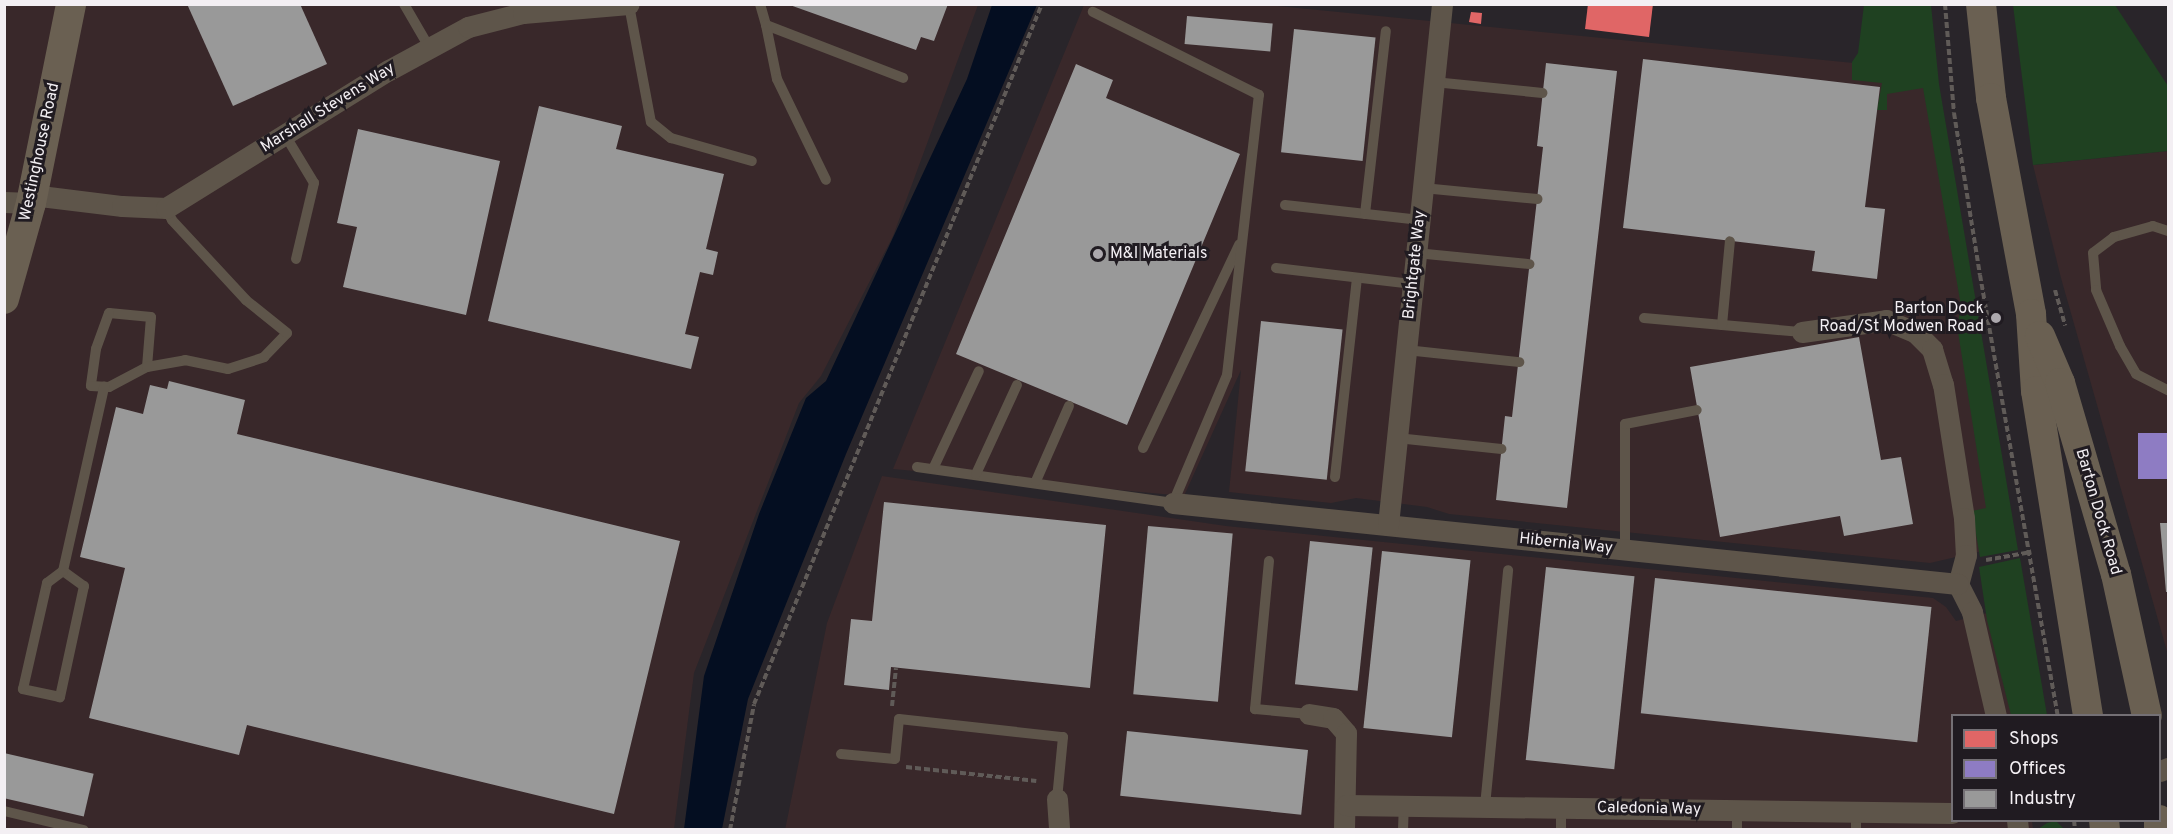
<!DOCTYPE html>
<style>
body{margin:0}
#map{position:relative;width:2173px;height:834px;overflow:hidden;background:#29252a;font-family:Overpass,sans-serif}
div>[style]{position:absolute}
.industrial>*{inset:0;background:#39282a}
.green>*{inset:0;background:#1f4121}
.water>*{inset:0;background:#040e21}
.shops>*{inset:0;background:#e06666}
.offices>*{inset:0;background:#8e7cc3;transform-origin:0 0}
.industry>*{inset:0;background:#999;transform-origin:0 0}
.path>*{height:4px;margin-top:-2px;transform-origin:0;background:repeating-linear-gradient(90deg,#605b58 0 6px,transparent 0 9px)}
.lane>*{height:10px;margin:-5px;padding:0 5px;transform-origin:5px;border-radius:5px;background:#5e554a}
.street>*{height:21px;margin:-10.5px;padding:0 10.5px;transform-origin:10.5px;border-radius:10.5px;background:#5e554a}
.secondary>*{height:30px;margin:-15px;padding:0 15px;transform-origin:15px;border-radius:15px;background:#6a6052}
.dots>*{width:16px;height:16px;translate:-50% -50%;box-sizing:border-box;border:3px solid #201b21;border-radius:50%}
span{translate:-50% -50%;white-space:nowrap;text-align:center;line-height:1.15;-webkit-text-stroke:6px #201b21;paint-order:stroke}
.street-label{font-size:16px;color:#f3eff3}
.poi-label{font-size:16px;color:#f3eff3}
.left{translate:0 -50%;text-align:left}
.right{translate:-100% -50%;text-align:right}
.frame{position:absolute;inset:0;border:6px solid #f3eff3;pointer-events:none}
.legend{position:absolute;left:1951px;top:714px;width:210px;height:108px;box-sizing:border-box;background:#201b21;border:2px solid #747075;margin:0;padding:8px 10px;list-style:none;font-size:18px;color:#f3eff3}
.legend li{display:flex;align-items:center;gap:12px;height:30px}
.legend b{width:30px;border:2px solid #747075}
</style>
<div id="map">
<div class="industrial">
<div style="clip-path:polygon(5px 5px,978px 5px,893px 236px,821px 376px,799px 403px,694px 673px,674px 829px,5px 830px)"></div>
<div style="clip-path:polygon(1084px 5px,1268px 5px,1924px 70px,1965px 305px,1995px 548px,1930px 563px,1449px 514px,1427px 507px,1356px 498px,1331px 503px,1229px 492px,1241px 370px,1184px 496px,893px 469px)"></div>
<div style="clip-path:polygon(2168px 151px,2168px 655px,2061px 278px,2033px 165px)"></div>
<div style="clip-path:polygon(882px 476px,1226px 526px,1933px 598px,1946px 607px,1956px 621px,1991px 612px,2014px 715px,1952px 716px,1952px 820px,2032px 821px,2033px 829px,785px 830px,827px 623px)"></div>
</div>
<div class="green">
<div style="clip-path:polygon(1864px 5px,1931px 5px,1939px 84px,2018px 550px,1980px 557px,1972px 511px,1986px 508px,1958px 332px,1960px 300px,1923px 88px,1887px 94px,1887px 110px,1877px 110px,1882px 83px,1852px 80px,1852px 62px,1858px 53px)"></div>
<div style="clip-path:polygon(2013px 5px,2115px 5px,2168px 86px,2168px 151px,2033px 165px)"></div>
<div style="clip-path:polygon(2020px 558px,2047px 715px,2011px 715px,1987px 620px,1979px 567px)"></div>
<div style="clip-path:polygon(2056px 821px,2064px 829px,2038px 829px,2047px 823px)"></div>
</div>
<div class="water">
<div style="clip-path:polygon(992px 5px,1037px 5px,846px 454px,748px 699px,722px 829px,684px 829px,704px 676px,759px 514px,806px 398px,826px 381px,967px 79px)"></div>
</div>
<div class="shops">
<div style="clip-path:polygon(1588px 4px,1653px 4px,1649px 37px,1585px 29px)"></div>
<div style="clip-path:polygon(1471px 12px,1482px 13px,1481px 24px,1469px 22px)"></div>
</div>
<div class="offices">
<div style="left:2168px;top:433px;width:46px;height:30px;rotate:90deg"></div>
</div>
<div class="industry">
<div style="clip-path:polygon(187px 4px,300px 4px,327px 64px,233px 106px)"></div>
<div style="clip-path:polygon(787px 4px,948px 4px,934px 41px,921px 37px,916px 50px)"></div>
<div style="left:1187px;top:16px;width:86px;height:28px;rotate:5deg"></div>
<div style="left:1294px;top:29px;width:82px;height:124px;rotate:6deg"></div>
<div style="clip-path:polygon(1643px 59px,1880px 87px,1865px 207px,1885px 209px,1877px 279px,1812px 271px,1815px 251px,1623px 228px)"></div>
<div style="clip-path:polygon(1546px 63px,1617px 71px,1567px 508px,1496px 500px,1505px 416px,1512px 417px,1543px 147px,1537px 146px)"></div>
<div style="clip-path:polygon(1076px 64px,1113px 80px,1106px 98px,1240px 154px,1127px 425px,956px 354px)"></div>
<div style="clip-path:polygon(539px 106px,622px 126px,616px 149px,724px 174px,706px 249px,718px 252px,713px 275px,700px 272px,685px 334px,699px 337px,691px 369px,488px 321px)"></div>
<div style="clip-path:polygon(358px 129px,500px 161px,466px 315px,343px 287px,357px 227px,337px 223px)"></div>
<div style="left:1261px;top:321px;width:82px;height:151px;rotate:6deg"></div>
<div style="clip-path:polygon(1859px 337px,1881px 460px,1901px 457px,1913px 524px,1844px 536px,1840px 516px,1720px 537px,1690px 367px)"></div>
<div style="clip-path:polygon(169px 381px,245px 400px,237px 434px,680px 541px,614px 814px,247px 725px,239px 755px,89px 718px,125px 568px,80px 557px,116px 407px,143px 414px,150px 385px,167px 389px)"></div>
<div style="clip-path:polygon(884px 502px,1106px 525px,1090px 688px,891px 667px,889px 690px,844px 685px,851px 619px,872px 621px)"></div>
<div style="clip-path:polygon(2160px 523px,2168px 523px,2168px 592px,2166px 592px)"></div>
<div style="left:1148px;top:526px;width:85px;height:169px;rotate:5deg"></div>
<div style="left:1310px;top:541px;width:63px;height:144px;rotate:6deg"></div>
<div style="left:1382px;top:551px;width:89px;height:178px;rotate:6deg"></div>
<div style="left:1546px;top:567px;width:89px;height:194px;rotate:6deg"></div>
<div style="left:1655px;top:578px;width:278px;height:136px;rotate:6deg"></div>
<div style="left:1127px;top:731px;width:182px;height:65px;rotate:6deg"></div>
<div style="left:4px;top:753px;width:92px;height:44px;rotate:13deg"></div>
</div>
<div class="path">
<div style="left:1945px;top:4px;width:109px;rotate:85.3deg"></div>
<div style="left:1954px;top:113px;width:164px;rotate:80.9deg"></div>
<div style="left:1980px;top:275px;width:448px;rotate:80deg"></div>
<div style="left:2055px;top:290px;width:37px;rotate:74deg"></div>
<div style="left:1986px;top:560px;width:46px;rotate:-10.1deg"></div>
<div style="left:892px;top:706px;width:38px;rotate:-84deg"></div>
<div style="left:906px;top:767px;width:131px;rotate:6.1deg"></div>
<div style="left:2074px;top:820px;width:10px;rotate:84deg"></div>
<div style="left:730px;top:830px;width:128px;rotate:-79.2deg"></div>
<div style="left:754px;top:704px;width:757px;rotate:-67.64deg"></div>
</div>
<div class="lane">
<div style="left:404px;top:4px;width:50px;rotate:59.8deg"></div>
<div style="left:760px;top:4px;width:22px;rotate:74deg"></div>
<div style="left:766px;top:25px;width:147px;rotate:21.1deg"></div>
<div style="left:629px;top:5px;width:119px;rotate:79.4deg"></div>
<div style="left:651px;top:122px;width:26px;rotate:39deg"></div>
<div style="left:671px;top:138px;width:84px;rotate:15.9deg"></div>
<div style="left:766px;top:25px;width:55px;rotate:78.5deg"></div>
<div style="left:777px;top:79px;width:112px;rotate:64.1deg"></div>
<div style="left:1434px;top:82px;width:109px;rotate:5.8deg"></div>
<div style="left:285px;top:135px;width:56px;rotate:58.9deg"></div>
<div style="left:314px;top:183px;width:78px;rotate:103.3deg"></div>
<div style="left:1423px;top:188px;width:115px;rotate:5.5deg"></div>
<div style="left:1285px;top:205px;width:136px;rotate:6.3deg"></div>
<div style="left:1365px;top:214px;width:184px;rotate:-83.5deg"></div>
<div style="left:2168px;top:231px;width:16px;rotate:-162deg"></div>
<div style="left:2153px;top:226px;width:41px;rotate:164.2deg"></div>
<div style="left:2114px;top:237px;width:26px;rotate:143deg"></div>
<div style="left:2093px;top:253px;width:37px;rotate:85deg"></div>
<div style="left:2096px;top:290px;width:61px;rotate:66.8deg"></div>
<div style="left:2120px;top:346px;width:32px;rotate:60deg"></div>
<div style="left:2136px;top:374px;width:36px;rotate:27deg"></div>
<div style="left:1416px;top:253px;width:114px;rotate:5.6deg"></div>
<div style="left:1276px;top:268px;width:138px;rotate:6.7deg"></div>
<div style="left:1644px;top:318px;width:159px;rotate:5.1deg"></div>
<div style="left:1722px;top:325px;width:84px;rotate:-84.6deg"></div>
<div style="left:1406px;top:350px;width:114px;rotate:6.1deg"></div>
<div style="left:147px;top:367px;width:50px;rotate:-85.4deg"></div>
<div style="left:151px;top:317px;width:42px;rotate:-174.6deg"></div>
<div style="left:109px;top:313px;width:38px;rotate:110deg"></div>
<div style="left:96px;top:349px;width:37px;rotate:98deg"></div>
<div style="left:91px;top:386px;width:18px;rotate:3deg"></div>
<div style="left:109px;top:387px;width:43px;rotate:-27.8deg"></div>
<div style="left:147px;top:367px;width:39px;rotate:-10deg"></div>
<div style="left:185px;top:360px;width:44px;rotate:11.8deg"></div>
<div style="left:228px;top:369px;width:38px;rotate:-18deg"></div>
<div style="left:264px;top:357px;width:33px;rotate:-46deg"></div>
<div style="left:287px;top:333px;width:53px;rotate:-141.2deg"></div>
<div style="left:246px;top:300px;width:109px;rotate:-132.8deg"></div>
<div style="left:172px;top:220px;width:13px;rotate:-117deg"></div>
<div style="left:1397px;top:438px;width:105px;rotate:6deg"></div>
<div style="left:1143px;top:448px;width:225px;rotate:-64.7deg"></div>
<div style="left:917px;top:467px;width:259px;rotate:8deg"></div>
<div style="left:1173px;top:503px;width:139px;rotate:-67.1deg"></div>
<div style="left:1227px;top:375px;width:282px;rotate:-83.5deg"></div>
<div style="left:1259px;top:95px;width:186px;rotate:-153.4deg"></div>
<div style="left:933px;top:469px;width:108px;rotate:-64.9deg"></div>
<div style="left:976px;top:474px;width:98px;rotate:-65.3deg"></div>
<div style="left:1335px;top:477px;width:200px;rotate:-83.7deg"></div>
<div style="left:1036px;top:481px;width:82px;rotate:-66.3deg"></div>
<div style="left:1625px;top:550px;width:126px;rotate:-90deg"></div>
<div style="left:1625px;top:424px;width:73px;rotate:-11deg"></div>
<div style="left:1269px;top:561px;width:149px;rotate:95.4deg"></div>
<div style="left:1255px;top:709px;width:54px;rotate:5.3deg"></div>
<div style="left:63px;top:571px;width:26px;rotate:36deg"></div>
<div style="left:84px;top:586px;width:114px;rotate:102.2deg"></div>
<div style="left:60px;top:697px;width:38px;rotate:-168deg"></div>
<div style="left:23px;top:689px;width:109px;rotate:-77.2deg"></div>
<div style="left:47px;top:583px;width:20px;rotate:-37deg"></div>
<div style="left:63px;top:571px;width:189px;rotate:-77.4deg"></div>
<div style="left:841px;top:754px;width:54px;rotate:5.3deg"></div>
<div style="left:895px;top:759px;width:40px;rotate:-84.3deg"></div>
<div style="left:899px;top:719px;width:165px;rotate:6.3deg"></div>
<div style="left:1063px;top:737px;width:62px;rotate:95.5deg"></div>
<div style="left:1485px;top:806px;width:237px;rotate:-84.4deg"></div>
<div style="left:1561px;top:808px;width:22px;rotate:90deg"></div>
<div style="left:4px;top:811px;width:82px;rotate:13.4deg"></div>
<div style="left:1403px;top:830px;width:25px;rotate:-88deg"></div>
<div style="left:1737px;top:830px;width:20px;rotate:-90deg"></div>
<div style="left:1856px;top:830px;width:17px;rotate:-90deg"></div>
</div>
<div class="street">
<div style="left:32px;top:195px;width:91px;rotate:7deg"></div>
<div style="left:122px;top:206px;width:44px;rotate:2.6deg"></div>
<div style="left:166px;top:208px;width:262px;rotate:-31.8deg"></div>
<div style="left:389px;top:70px;width:90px;rotate:-28.6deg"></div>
<div style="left:468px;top:27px;width:57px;rotate:-14.3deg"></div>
<div style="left:523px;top:13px;width:106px;rotate:-4.9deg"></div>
<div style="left:4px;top:202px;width:27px;rotate:2deg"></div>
<div style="left:1802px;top:332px;width:85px;rotate:-8.1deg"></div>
<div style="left:1886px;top:320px;width:33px;rotate:23deg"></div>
<div style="left:1916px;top:333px;width:23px;rotate:45deg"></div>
<div style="left:1932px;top:349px;width:37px;rotate:73deg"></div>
<div style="left:1943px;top:384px;width:136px;rotate:81.1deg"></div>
<div style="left:1964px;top:518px;width:37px;rotate:87deg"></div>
<div style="left:1966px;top:555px;width:30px;rotate:105deg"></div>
<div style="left:1958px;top:584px;width:31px;rotate:63deg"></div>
<div style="left:1972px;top:612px;width:107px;rotate:77deg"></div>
<div style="left:1173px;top:503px;width:789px;rotate:5.89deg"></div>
<div style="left:1388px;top:525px;width:524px;rotate:-84.08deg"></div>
<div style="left:1309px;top:714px;width:24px;rotate:9deg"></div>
<div style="left:1333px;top:718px;width:20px;rotate:49deg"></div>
<div style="left:1346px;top:733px;width:97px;rotate:91.2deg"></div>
<div style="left:2160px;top:771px;width:9px;rotate:-21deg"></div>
<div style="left:1057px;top:799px;width:31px;rotate:86deg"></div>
<div style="left:1346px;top:805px;width:606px;rotate:0.76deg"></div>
<div style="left:2017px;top:820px;width:10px;rotate:84deg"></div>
</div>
<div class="secondary">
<div style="left:1981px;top:4px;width:95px;rotate:83.9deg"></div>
<div style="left:1991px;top:98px;width:220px;rotate:79.5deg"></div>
<div style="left:2031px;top:314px;width:77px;rotate:86.3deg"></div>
<div style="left:2036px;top:391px;width:329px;rotate:80.9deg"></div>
<div style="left:4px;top:299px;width:100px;rotate:-74.3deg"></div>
<div style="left:31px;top:203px;width:203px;rotate:-78.6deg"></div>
<div style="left:2040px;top:336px;width:51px;rotate:66.9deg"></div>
<div style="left:2060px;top:383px;width:199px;rotate:73.7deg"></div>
<div style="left:2116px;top:574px;width:145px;rotate:77.7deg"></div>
<div style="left:2104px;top:820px;width:10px;rotate:84deg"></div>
<div style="left:2159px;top:820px;width:10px;rotate:90deg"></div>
</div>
<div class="dots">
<div style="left:1098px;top:254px;background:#aca8ad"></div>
<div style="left:1996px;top:318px;background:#aca8ad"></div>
</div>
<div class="street-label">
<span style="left:328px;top:108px;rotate:-32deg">Marshall Stevens Way</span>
<span style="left:40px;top:152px;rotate:-78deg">Westinghouse Road</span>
<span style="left:1415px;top:265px;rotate:-84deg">Brightgate Way</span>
<span style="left:2098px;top:512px;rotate:74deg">Barton Dock Road</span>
<span style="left:1566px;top:544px;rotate:6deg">Hibernia Way</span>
<span style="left:1649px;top:809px;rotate:1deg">Caledonia Way</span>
</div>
<div class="poi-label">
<span class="left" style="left:1110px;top:254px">M&amp;I Materials</span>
<span class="right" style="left:1984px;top:318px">Barton Dock<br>Road/St Modwen Road</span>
</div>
<div class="frame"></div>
<ul class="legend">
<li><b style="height:16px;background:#e06666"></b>Shops</li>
<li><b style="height:16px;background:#8e7cc3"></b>Offices</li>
<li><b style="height:16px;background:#999"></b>Industry</li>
</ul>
</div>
